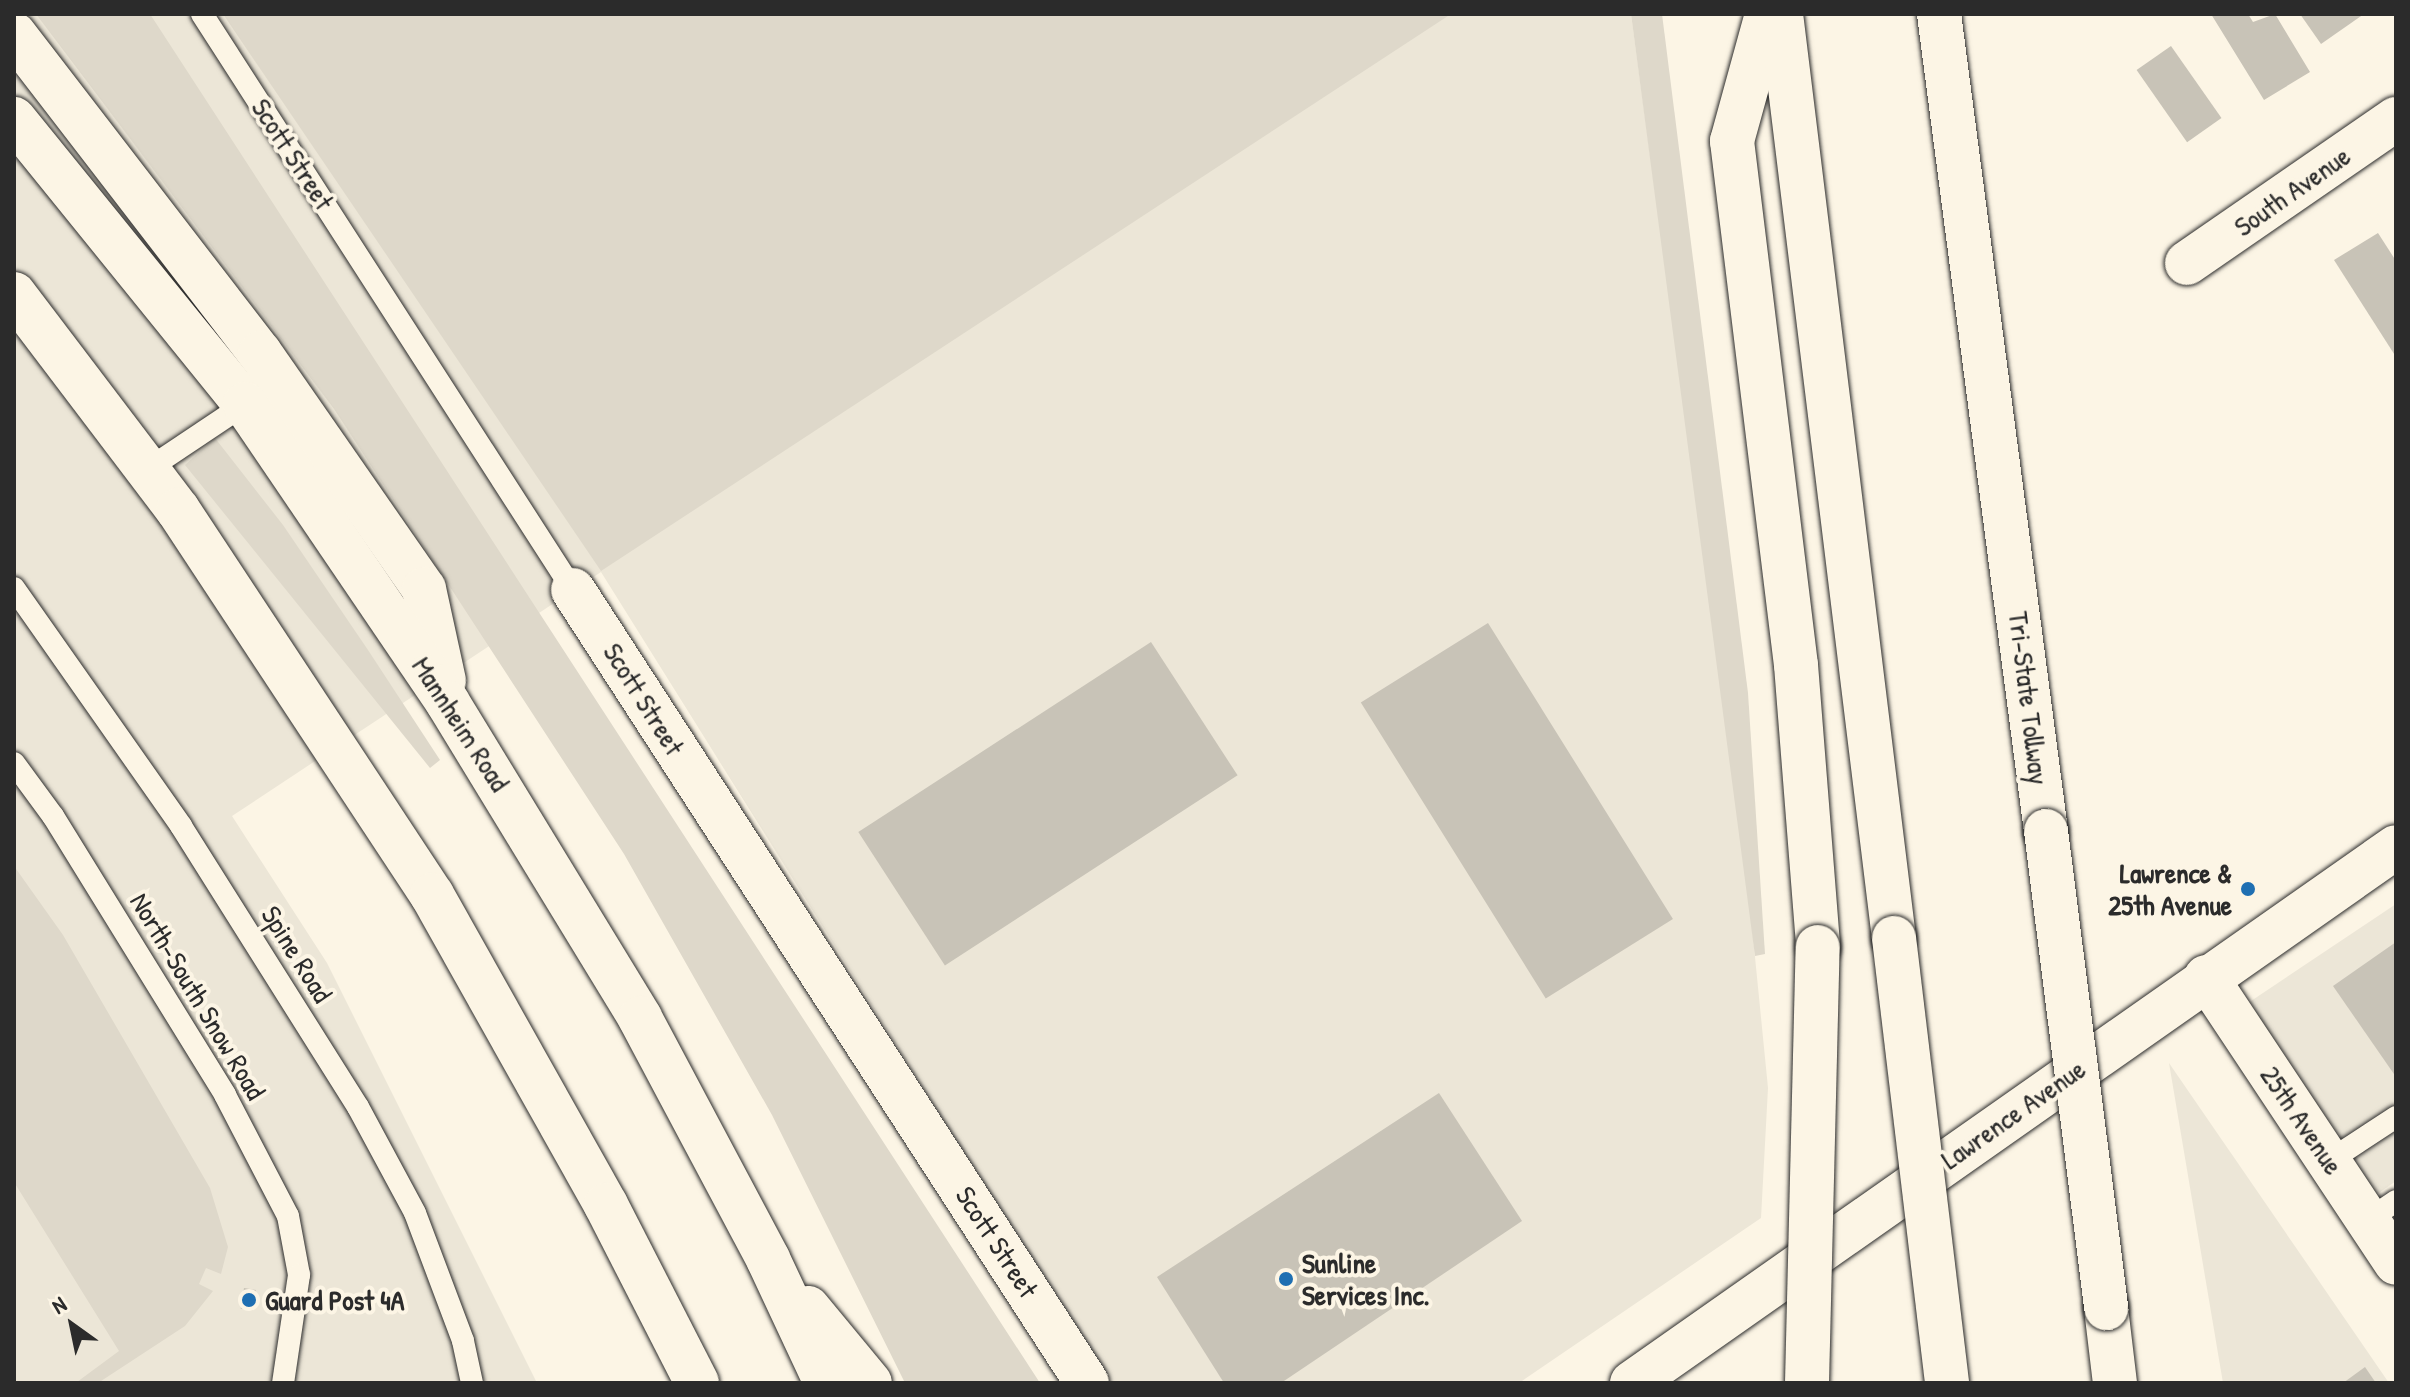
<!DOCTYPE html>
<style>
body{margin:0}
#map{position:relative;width:2410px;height:1397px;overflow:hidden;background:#fcf5e5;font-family:"Patrick Hand",sans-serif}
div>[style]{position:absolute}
.built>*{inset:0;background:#ece6d7}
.green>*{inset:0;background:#ded8ca}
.building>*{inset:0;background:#c8c3b7;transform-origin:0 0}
.roads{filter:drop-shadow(0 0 2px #2b2b2b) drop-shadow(0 0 2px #2b2b2b)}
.service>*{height:22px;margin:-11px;padding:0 11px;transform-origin:11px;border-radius:11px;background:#fcf5e5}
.minor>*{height:44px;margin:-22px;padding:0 22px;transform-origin:22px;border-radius:22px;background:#fcf5e5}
.secondary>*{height:44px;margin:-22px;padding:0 22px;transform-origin:22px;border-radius:22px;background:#fcf5e5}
.primary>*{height:44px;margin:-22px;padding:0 22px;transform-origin:22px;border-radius:22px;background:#fcf5e5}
.motorway>*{height:44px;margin:-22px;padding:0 22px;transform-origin:22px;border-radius:22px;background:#fcf5e5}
.bridges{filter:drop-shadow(0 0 2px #2b2b2b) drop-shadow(0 0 2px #2b2b2b)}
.motorway-bridge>*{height:44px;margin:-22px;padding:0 22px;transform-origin:22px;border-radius:22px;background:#fcf5e5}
.dots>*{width:22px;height:22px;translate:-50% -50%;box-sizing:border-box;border:4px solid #fcf5e5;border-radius:50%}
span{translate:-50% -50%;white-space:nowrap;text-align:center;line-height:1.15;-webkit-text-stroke:8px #fcf5e5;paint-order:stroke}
.street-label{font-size:28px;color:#2b2b2b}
.poi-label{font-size:28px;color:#2b2b2b;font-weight:700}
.right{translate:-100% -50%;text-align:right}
.left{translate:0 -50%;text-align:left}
.frame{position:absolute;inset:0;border:16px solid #2b2b2b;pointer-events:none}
.north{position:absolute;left:32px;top:1285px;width:80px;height:80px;-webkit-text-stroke:6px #fcf5e5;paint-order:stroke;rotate:327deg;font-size:22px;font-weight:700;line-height:32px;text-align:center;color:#2b2b2b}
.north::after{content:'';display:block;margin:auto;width:28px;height:36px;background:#2b2b2b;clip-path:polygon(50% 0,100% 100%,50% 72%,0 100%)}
</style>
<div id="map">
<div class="built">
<div style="clip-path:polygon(14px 14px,1631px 14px,1745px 856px,1768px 1088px,1761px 1218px,1519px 1383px,1108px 1383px,601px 572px,232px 816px,327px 963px,537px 1383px,14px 1383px)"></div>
<div style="clip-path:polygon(2396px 904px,2396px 1181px,2373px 1197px,2248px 1003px)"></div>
<div style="clip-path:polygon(2169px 1063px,2389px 1383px,2223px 1383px)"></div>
</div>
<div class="green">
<div style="clip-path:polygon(36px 14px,150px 14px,1040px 1383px,905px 1383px,772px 1115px,624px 854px,334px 409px)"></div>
<div style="clip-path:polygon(223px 14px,1451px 14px,601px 571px)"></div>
<div style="clip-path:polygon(1631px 14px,1662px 14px,1748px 693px,1765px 954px,1755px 956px)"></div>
<div style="clip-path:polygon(215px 438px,283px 525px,368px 650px,440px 760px,430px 768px,185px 465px)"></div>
<div style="clip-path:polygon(14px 866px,63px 935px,210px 1188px,228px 1247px,221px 1274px,206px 1268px,199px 1284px,213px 1291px,185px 1326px,98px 1383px,77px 1382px,119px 1351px,14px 1182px)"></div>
</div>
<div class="building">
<div style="clip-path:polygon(2211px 14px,2248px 14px,2253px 22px,2275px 14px,2310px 72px,2264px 100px)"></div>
<div style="clip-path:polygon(2300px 14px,2364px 14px,2321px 44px)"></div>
<div style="left:2171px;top:46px;width:88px;height:42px;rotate:55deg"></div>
<div style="clip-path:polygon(2378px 233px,2396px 261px,2396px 357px,2334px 260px)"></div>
<div style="left:1488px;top:623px;width:349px;height:150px;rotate:58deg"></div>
<div style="left:1151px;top:642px;width:159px;height:349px;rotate:57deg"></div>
<div style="clip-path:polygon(2396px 942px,2396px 1077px,2333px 986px)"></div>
<div style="clip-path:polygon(1439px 1093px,1522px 1221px,1281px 1383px,1224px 1383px,1157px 1277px)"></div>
<div style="left:244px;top:1288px;width:12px;height:21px;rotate:9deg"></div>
<div style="clip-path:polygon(2365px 1367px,2376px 1383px,2343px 1383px)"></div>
</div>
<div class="roads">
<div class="service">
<div style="left:202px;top:14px;width:685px;rotate:57.21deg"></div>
<div style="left:148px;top:469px;width:117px;rotate:-33.8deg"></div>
<div style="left:14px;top:588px;width:291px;rotate:54.9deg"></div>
<div style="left:181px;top:826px;width:332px;rotate:57.8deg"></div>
<div style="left:358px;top:1107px;width:120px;rotate:61.7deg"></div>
<div style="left:415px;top:1213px;width:137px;rotate:69.4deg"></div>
<div style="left:463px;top:1341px;width:43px;rotate:77.9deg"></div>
<div style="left:14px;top:763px;width:66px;rotate:53.7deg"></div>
<div style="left:53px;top:816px;width:328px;rotate:58.3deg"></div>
<div style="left:225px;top:1095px;width:136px;rotate:62.5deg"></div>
<div style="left:288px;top:1216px;width:60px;rotate:79.4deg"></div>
<div style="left:299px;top:1275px;width:109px;rotate:98.4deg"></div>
<div style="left:2329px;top:1161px;width:80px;rotate:-33.3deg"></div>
<div style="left:2368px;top:1220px;width:34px;rotate:-34deg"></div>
</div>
<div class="minor">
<div style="left:2187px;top:263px;width:254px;rotate:-34.6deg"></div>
<div style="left:573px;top:590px;width:945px;rotate:57.05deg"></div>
<div style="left:2206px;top:977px;width:343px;rotate:56.4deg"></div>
</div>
<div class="secondary">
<div style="left:1632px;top:1383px;width:933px;rotate:-35.05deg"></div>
</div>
<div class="primary">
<div style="left:14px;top:34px;width:403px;rotate:52.4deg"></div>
<div style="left:260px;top:353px;width:287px;rotate:55.2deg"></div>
<div style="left:424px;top:589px;width:94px;rotate:77.7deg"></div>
<div style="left:14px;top:119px;width:367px;rotate:51deg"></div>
<div style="left:245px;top:404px;width:361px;rotate:55.8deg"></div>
<div style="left:448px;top:703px;width:369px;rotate:58.6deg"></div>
<div style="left:640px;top:1018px;width:273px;rotate:62deg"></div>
<div style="left:768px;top:1259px;width:137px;rotate:64.9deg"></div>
<div style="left:14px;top:294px;width:271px;rotate:52.8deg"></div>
<div style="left:178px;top:510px;width:461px;rotate:56.6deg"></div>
<div style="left:432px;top:895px;width:355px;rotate:60.7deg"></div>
<div style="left:606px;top:1205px;width:200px;rotate:62.9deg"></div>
<div style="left:808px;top:1308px;width:97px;rotate:50.4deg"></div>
</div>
<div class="motorway">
<div style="left:1767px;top:14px;width:132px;rotate:105.4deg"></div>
<div style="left:1732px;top:141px;width:528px;rotate:83.04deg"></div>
<div style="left:1796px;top:665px;width:283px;rotate:85.5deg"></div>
<div style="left:1781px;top:14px;width:931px;rotate:83.03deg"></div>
<div style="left:1939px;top:14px;width:824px;rotate:82.54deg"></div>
<div style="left:2106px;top:1308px;width:76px;rotate:83.2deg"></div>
</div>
</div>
<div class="bridges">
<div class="motorway-bridge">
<div style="left:2046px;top:831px;width:481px;rotate:82.8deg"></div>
<div style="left:1894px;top:938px;width:448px;rotate:83.2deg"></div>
<div style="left:1807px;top:1383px;width:436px;rotate:-88.6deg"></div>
</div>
</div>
<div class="dots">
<div style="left:2248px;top:889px;background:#1f6fb2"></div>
<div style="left:1286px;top:1279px;background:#1f6fb2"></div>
<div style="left:249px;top:1300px;background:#1f6fb2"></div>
</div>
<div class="street-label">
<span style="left:293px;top:154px;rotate:57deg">Scott Street</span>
<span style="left:2292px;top:191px;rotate:-35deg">South Avenue</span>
<span style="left:2029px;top:698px;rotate:83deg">Tri-State Tollway</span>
<span style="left:644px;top:699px;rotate:58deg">Scott Street</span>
<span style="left:461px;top:724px;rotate:57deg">Mannheim Road</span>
<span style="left:297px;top:954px;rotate:58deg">Spine Road</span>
<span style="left:198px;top:996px;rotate:59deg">North-South Snow Road</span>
<span style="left:2013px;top:1114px;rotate:-35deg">Lawrence Avenue</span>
<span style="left:2302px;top:1120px;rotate:56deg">25th Avenue</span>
<span style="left:997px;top:1242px;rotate:57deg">Scott Street</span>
</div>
<div class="poi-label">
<span class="right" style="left:2232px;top:889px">Lawrence &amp;<br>25th Avenue</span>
<span class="left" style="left:1302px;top:1279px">Sunline<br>Services Inc.</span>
<span class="left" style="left:265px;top:1300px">Guard Post 4A</span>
</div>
<div class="frame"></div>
<div class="north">N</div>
</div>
